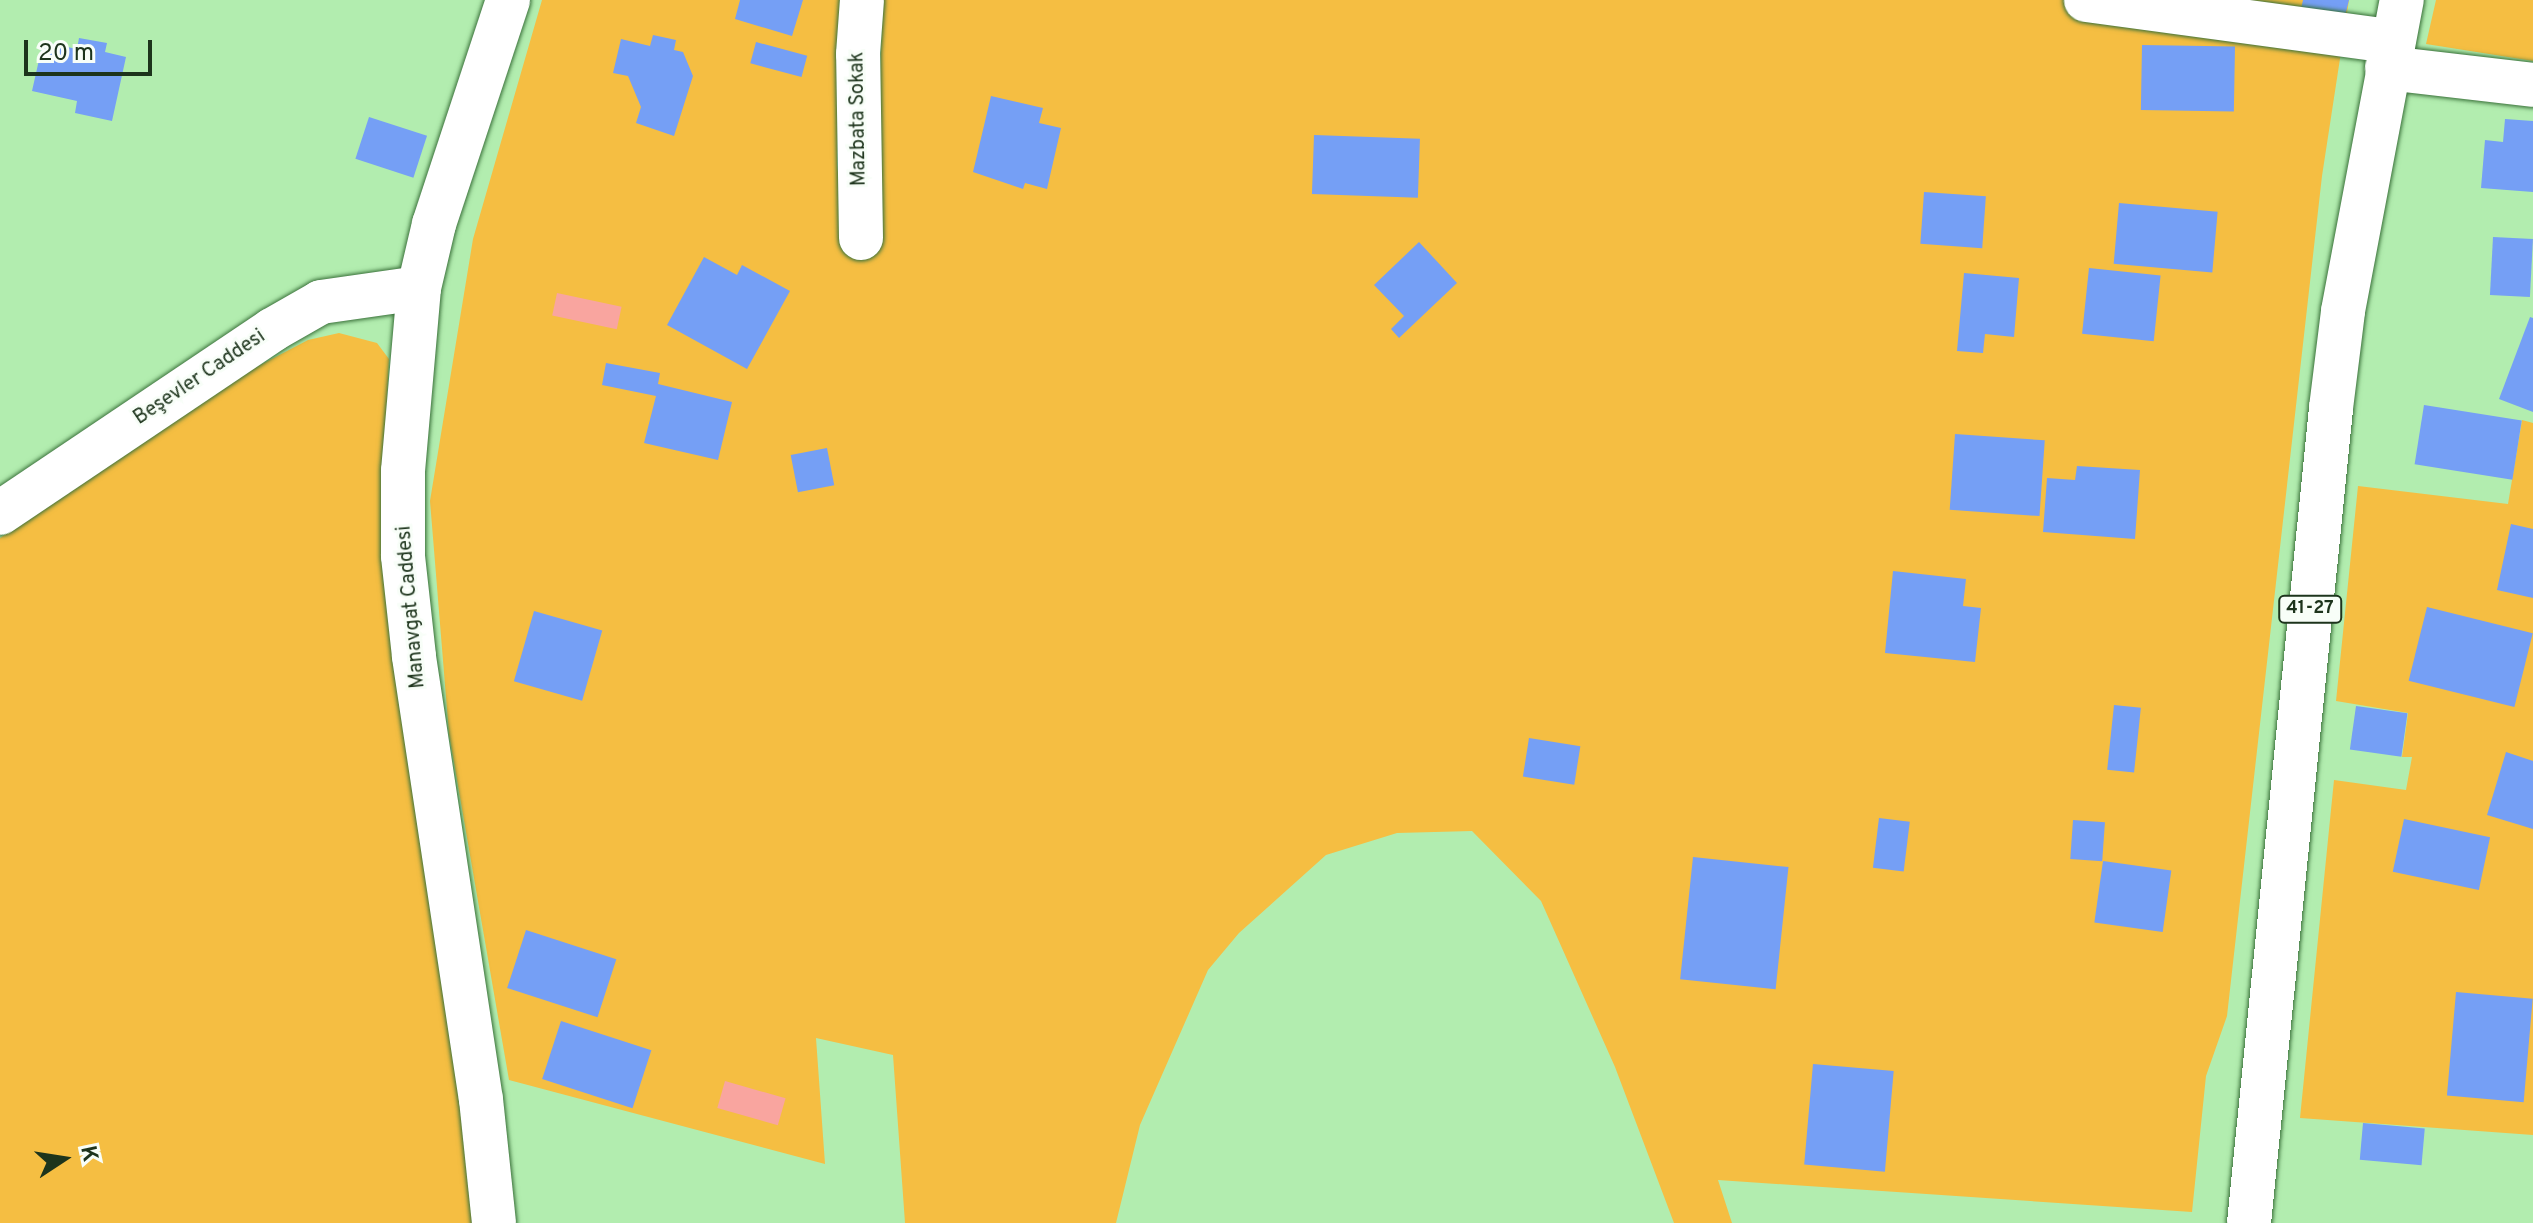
<!DOCTYPE html>
<meta charset="utf-8">
<style>
body{margin:0}
#map{position:relative;width:2533px;height:1223px;overflow:hidden;background:#b2edaf;font-family:Overpass,sans-serif}
div>[style]{position:absolute}
.green>*{inset:0;background:#f5be42}
.water>*{inset:0;background:#f9a59f;transform-origin:0 0}
.building>*{inset:0;background:#759ff5;transform-origin:0 0}
.roads{filter:drop-shadow(0 0 2px #3a713a) drop-shadow(0 0 2px #3a713a)}
.minor>*{height:44px;margin:-22px;padding:0 22px;transform-origin:22px;border-radius:22px;background:#fff}
.primary>*{height:44px;margin:-22px;padding:0 22px;transform-origin:22px;border-radius:22px;background:#fff}
span{translate:-50% -50%;white-space:nowrap;text-align:center;line-height:1.15;-webkit-text-stroke:6px #f8fef8;paint-order:stroke}
.shield-label span{padding:2px 6px;background:#f8fef8;border:2px solid;border-radius:6px;-webkit-text-stroke-width:0}
.shield-label{font-size:18px;color:#1d341c;font-weight:700}
.street-label{font-size:20px;color:#1d341c}
.north{position:absolute;left:24px;top:1119px;width:80px;height:80px;-webkit-text-stroke:6px #f8fef8;paint-order:stroke;rotate:78deg;font-size:22px;font-weight:700;line-height:32px;text-align:center;color:#1d341c}
.north::after{content:'';display:block;margin:auto;width:28px;height:36px;background:#1d341c;clip-path:polygon(50% 0,100% 100%,50% 72%,0 100%)}
.scale{position:absolute;left:24px;top:40px;width:128px;height:36px;box-sizing:border-box;border:4px solid #1d341c;border-top:0;padding-left:10px;font-size:24px;line-height:28px;white-space:nowrap;color:#1d341c;-webkit-text-stroke:6px #f8fef8;paint-order:stroke}
</style>
<div id="map">
<div class="green">
<div style="clip-path:polygon(542px 0,842px 0,837px 164px,848px 256px,873px 257px,883px 0,2349px 0,2322px 176px,2227px 1016px,2206px 1076px,2192px 1212px,1718px 1180px,1732px 1223px,1674px 1223px,1615px 1067px,1541px 901px,1472px 831px,1397px 833px,1326px 855px,1239px 933px,1208px 970px,1140px 1125px,1116px 1223px,905px 1223px,893px 1055px,816px 1038px,825px 1164px,509px 1080px,449px 734px,430px 501px,473px 239px)"></div>
<div style="clip-path:polygon(2436px 0,2533px 0,2533px 61px,2426px 44px)"></div>
<div style="clip-path:polygon(339px 333px,377px 343px,389px 359px,381px 527px,454px 1034px,473px 1223px,0 1223px,0 538px,241px 375px,308px 340px)"></div>
<div style="clip-path:polygon(2522px 420px,2533px 423px,2533px 1135px,2300px 1118px,2334px 780px,2406px 790px,2412px 757px,2402px 757px,2408px 713px,2336px 701px,2358px 486px,2508px 504px)"></div>
</div>
<div class="water">
<div style="left:557px;top:293px;width:66px;height:23px;rotate:12deg"></div>
<div style="left:725px;top:1081px;width:63px;height:28px;rotate:16deg"></div>
</div>
<div class="building">
<div style="clip-path:polygon(740px 0,803px 0,792px 36px,735px 19px)"></div>
<div style="clip-path:polygon(2303px 0,2349px 0,2344px 20px,2301px 9px)"></div>
<div style="clip-path:polygon(653px 35px,676px 40px,674px 50px,683px 52px,693px 76px,674px 136px,636px 123px,641px 107px,628px 76px,613px 73px,621px 39px,650px 46px)"></div>
<div style="clip-path:polygon(79px 38px,107px 43px,105px 52px,126px 57px,112px 121px,75px 113px,77px 101px,32px 91px,43px 42px,77px 49px)"></div>
<div style="left:756px;top:42px;width:53px;height:22px;rotate:15deg"></div>
<div style="left:2142px;top:45px;width:93px;height:65px;rotate:1deg"></div>
<div style="clip-path:polygon(991px 96px,1043px 108px,1039px 123px,1061px 128px,1047px 189px,1025px 183px,1023px 189px,973px 172px)"></div>
<div style="left:369px;top:117px;width:61px;height:44px;rotate:18deg"></div>
<div style="clip-path:polygon(2505px 119px,2533px 121px,2533px 192px,2481px 188px,2485px 140px,2503px 142px)"></div>
<div style="left:1314px;top:135px;width:106px;height:59px;rotate:2deg"></div>
<div style="left:1924px;top:192px;width:62px;height:52px;rotate:4deg"></div>
<div style="left:2119px;top:203px;width:99px;height:61px;rotate:5deg"></div>
<div style="left:2493px;top:237px;width:40px;height:58px;rotate:3deg"></div>
<div style="clip-path:polygon(1419px 242px,1457px 283px,1399px 338px,1391px 329px,1404px 316px,1374px 285px)"></div>
<div style="clip-path:polygon(704px 257px,737px 275px,742px 265px,790px 291px,747px 369px,667px 325px)"></div>
<div style="left:2089px;top:268px;width:72px;height:66px;rotate:6deg"></div>
<div style="clip-path:polygon(1964px 273px,2019px 278px,2014px 337px,1985px 334px,1983px 353px,1957px 351px)"></div>
<div style="clip-path:polygon(2530px 317px,2533px 318px,2533px 412px,2499px 399px)"></div>
<div style="clip-path:polygon(606px 363px,660px 373px,658px 384px,732px 402px,718px 460px,644px 443px,656px 396px,602px 385px)"></div>
<div style="left:2424px;top:405px;width:99px;height:60px;rotate:9deg"></div>
<div style="left:1955px;top:434px;width:90px;height:76px;rotate:4deg"></div>
<div style="left:827px;top:448px;width:38px;height:37px;rotate:79deg"></div>
<div style="clip-path:polygon(2077px 466px,2140px 470px,2135px 539px,2043px 532px,2047px 478px,2075px 480px)"></div>
<div style="clip-path:polygon(2511px 524px,2533px 529px,2533px 598px,2497px 590px)"></div>
<div style="clip-path:polygon(1893px 571px,1966px 579px,1963px 606px,1981px 608px,1975px 662px,1885px 653px)"></div>
<div style="left:2427px;top:607px;width:109px;height:76px;rotate:14deg"></div>
<div style="left:534px;top:611px;width:71px;height:73px;rotate:16deg"></div>
<div style="left:2114px;top:705px;width:27px;height:65px;rotate:6deg"></div>
<div style="left:2356px;top:706px;width:52px;height:44px;rotate:8deg"></div>
<div style="left:1529px;top:738px;width:52px;height:39px;rotate:9deg"></div>
<div style="clip-path:polygon(2506px 752px,2533px 761px,2533px 829px,2487px 815px)"></div>
<div style="left:1879px;top:818px;width:31px;height:50px;rotate:7deg"></div>
<div style="left:2404px;top:819px;width:88px;height:54px;rotate:12deg"></div>
<div style="left:2073px;top:820px;width:32px;height:39px;rotate:4deg"></div>
<div style="left:1693px;top:857px;width:96px;height:123px;rotate:6deg"></div>
<div style="left:2103px;top:861px;width:69px;height:62px;rotate:8deg"></div>
<div style="left:526px;top:930px;width:95px;height:61px;rotate:18deg"></div>
<div style="left:2456px;top:992px;width:77px;height:104px;rotate:5deg"></div>
<div style="left:561px;top:1021px;width:95px;height:61px;rotate:18deg"></div>
<div style="left:1813px;top:1064px;width:81px;height:101px;rotate:5deg"></div>
<div style="left:2363px;top:1123px;width:62px;height:37px;rotate:5deg"></div>
</div>
<div class="roads">
<div class="minor">
<div style="left:2086px;top:0;width:308px;rotate:7.7deg"></div>
<div style="left:2387px;top:68px;width:147px;rotate:6.6deg"></div>
<div style="left:861px;top:238px;width:184px;rotate:-90.9deg"></div>
<div style="left:858px;top:54px;width:54px;rotate:-85.8deg"></div>
<div style="left:0;top:513px;width:328px;rotate:-33.9deg"></div>
<div style="left:272px;top:330px;width:56px;rotate:-29.7deg"></div>
<div style="left:321px;top:302px;width:99px;rotate:-8.1deg"></div>
<div style="left:494px;top:1223px;width:124px;rotate:-96deg"></div>
<div style="left:481px;top:1100px;width:449px;rotate:-98.6deg"></div>
<div style="left:414px;top:656px;width:101px;rotate:-96.3deg"></div>
<div style="left:403px;top:556px;width:85px;rotate:-90deg"></div>
<div style="left:403px;top:471px;width:184px;rotate:-85deg"></div>
<div style="left:419px;top:288px;width:66px;rotate:-76.8deg"></div>
<div style="left:434px;top:224px;width:236px;rotate:-71.7deg"></div>
</div>
<div class="primary">
<div style="left:2249px;top:1223px;width:819px;rotate:-84.25deg"></div>
<div style="left:2331px;top:408px;width:98px;rotate:-82.9deg"></div>
<div style="left:2343px;top:311px;width:317px;rotate:-79.3deg"></div>
</div>
</div>
<div class="shield-label">
<span style="left:2310px;top:609px">41-27</span>
</div>
<div class="street-label">
<span style="left:859px;top:119px;rotate:-91deg">Mazbata Sokak</span>
<span style="left:200px;top:378px;rotate:-34deg">Beşevler Caddesi</span>
<span style="left:412px;top:607px;rotate:-95deg">Manavgat Caddesi</span>
</div>
<div class="north">K</div>
<div class="scale">20 m</div>
</div>
